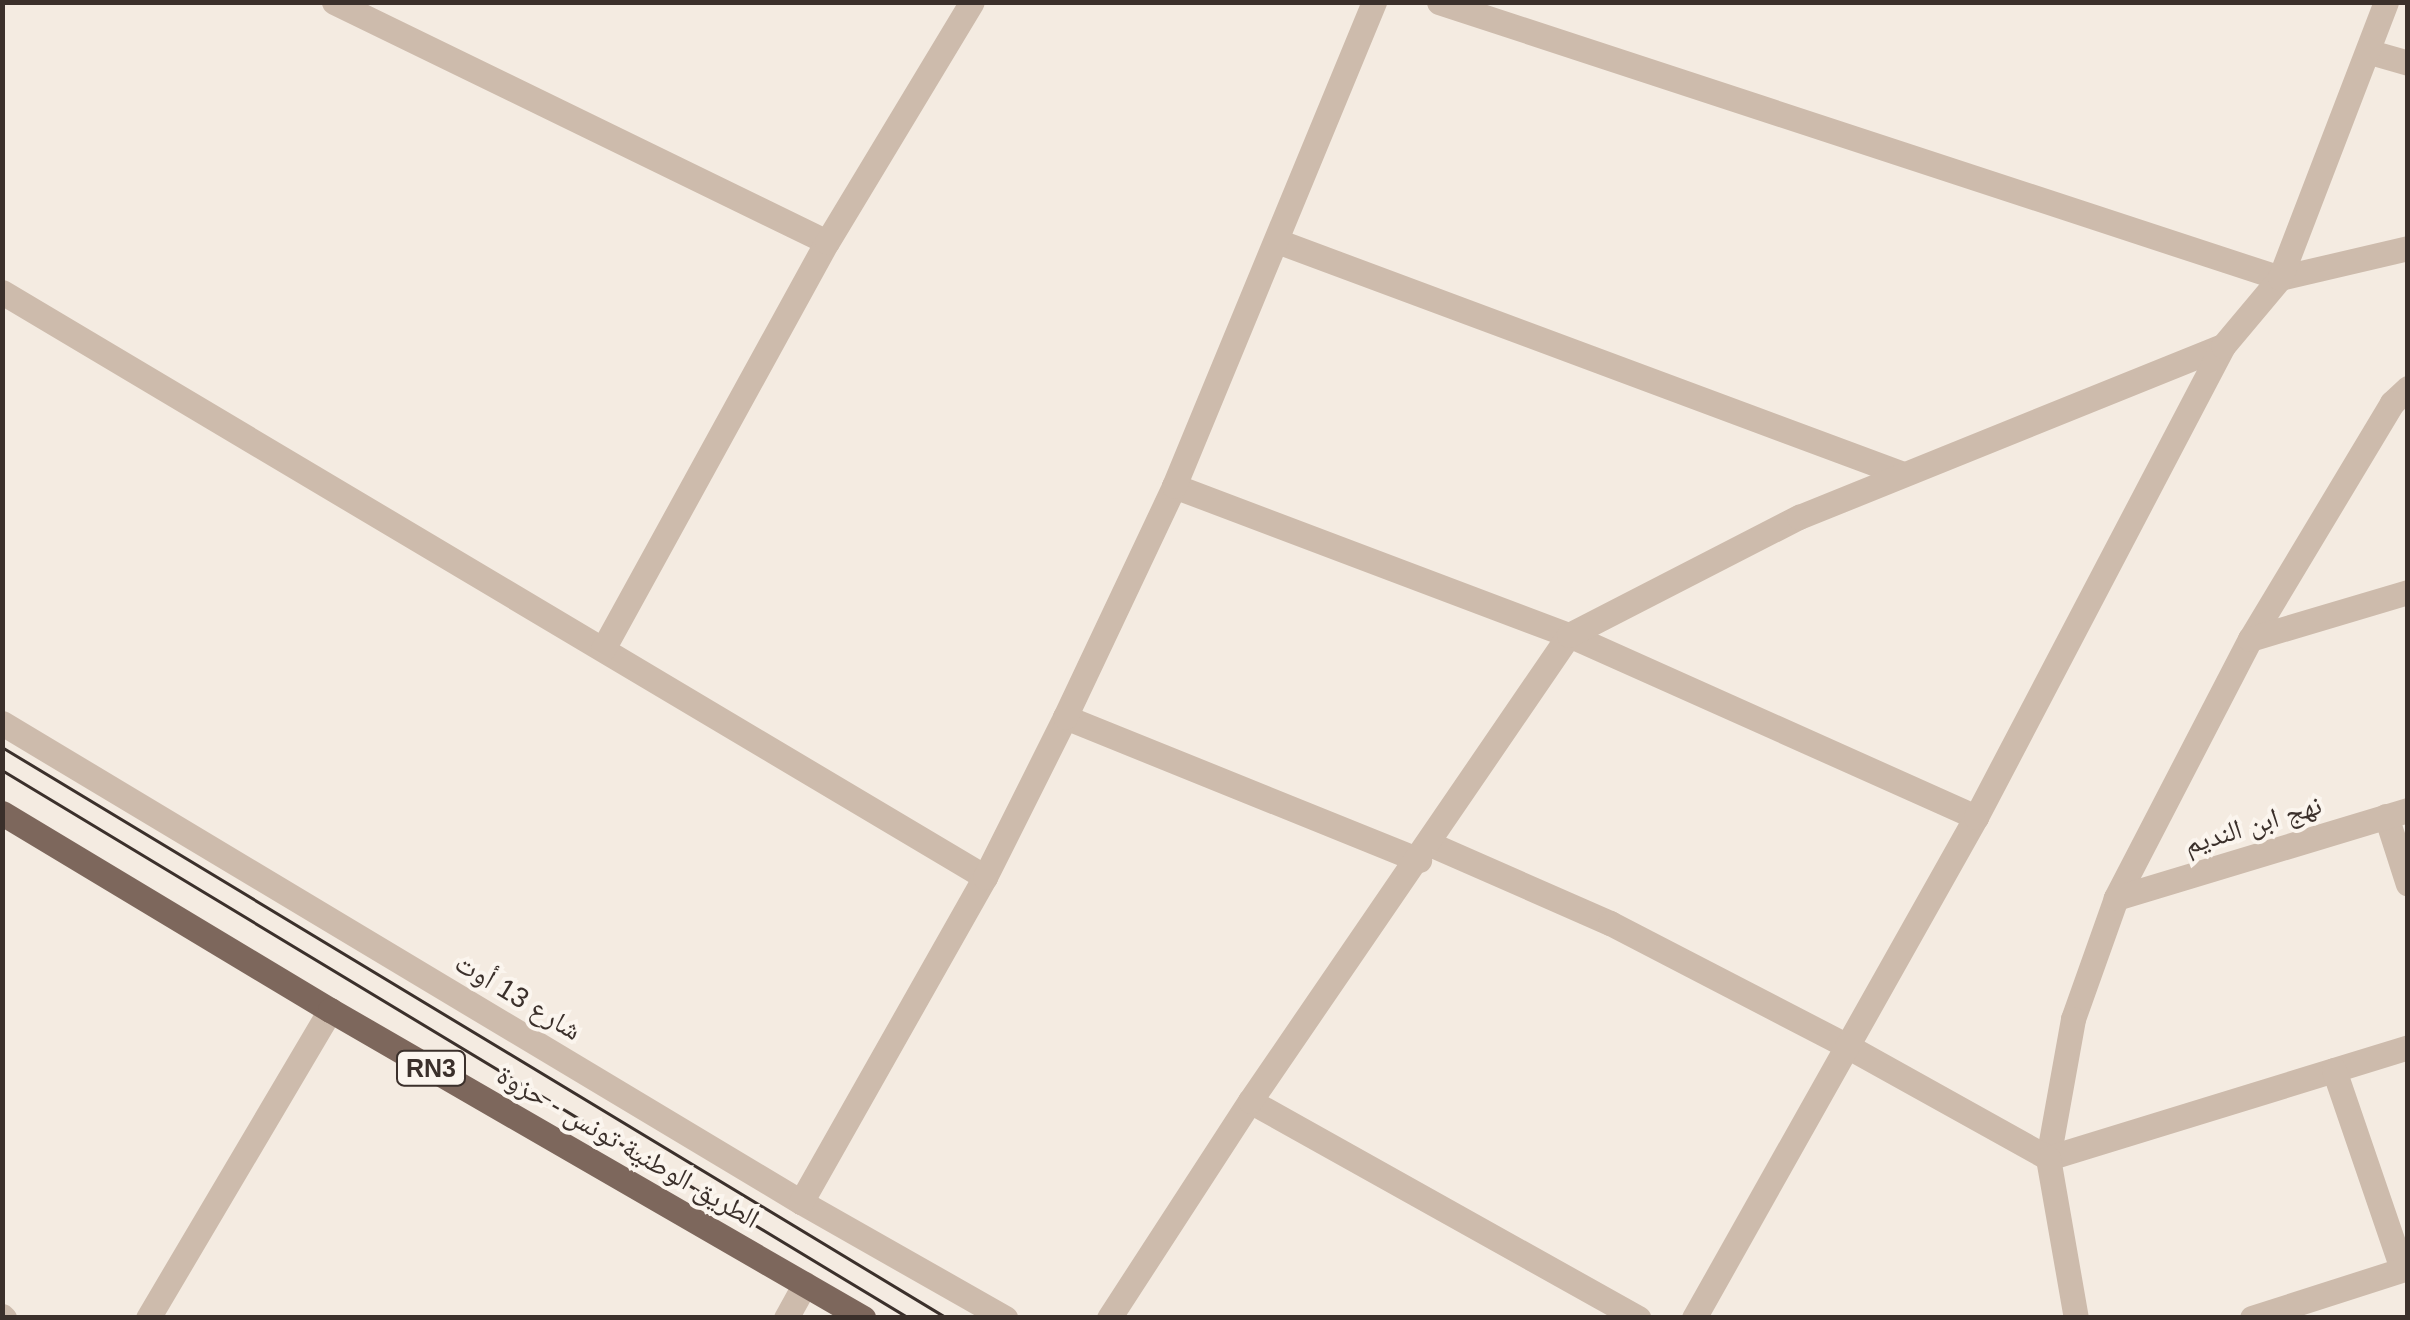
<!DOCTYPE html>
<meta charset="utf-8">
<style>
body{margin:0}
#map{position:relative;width:2410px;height:1320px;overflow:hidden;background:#f4ebe1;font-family:Arial,"Noto Naskh Arabic",sans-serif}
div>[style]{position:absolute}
.minor>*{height:25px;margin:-12.5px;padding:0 12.5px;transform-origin:12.5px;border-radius:12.5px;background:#cdbbac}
.primary>*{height:25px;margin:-12.5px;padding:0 12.5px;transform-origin:12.5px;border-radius:12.5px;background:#7d675c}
.tram>*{height:2.5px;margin:-1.25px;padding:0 1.25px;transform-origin:1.25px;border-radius:1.25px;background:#3b302b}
span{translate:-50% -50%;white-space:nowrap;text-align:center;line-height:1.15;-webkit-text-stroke:8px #fbf5ee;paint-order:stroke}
.shield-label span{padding:2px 8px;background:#fbf5ee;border:2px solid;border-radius:8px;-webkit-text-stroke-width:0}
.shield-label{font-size:25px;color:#3b302b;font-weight:700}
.street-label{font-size:28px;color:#3b302b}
.frame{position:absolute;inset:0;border:5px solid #3b302b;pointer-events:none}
</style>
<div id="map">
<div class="minor">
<div style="left:334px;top:2px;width:548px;rotate:25.96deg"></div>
<div style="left:1439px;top:2px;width:885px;rotate:18.17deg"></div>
<div style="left:2280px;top:278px;width:131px;rotate:-13.2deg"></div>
<div style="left:2370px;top:52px;width:40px;rotate:16deg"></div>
<div style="left:1277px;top:241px;width:668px;rotate:20.42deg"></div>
<div style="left:2px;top:292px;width:1144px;rotate:30.76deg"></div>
<div style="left:2408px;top:388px;width:22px;rotate:137deg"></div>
<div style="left:2392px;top:403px;width:275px;rotate:121deg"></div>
<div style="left:2250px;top:639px;width:292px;rotate:117.4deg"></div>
<div style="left:2116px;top:898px;width:128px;rotate:109.6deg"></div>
<div style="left:2073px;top:1019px;width:141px;rotate:100.2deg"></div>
<div style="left:2048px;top:1158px;width:377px;rotate:-17.1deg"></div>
<div style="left:1174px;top:486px;width:422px;rotate:20.7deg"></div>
<div style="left:1569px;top:635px;width:446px;rotate:24.1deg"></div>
<div style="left:2250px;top:639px;width:165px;rotate:-16.6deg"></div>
<div style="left:603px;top:649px;width:465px;rotate:-61.2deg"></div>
<div style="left:827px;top:242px;width:280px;rotate:-58.9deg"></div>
<div style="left:1065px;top:717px;width:382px;rotate:22deg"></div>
<div style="left:2px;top:723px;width:932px;rotate:30.94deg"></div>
<div style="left:801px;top:1202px;width:235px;rotate:29.6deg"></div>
<div style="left:2386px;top:816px;width:71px;rotate:72.1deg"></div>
<div style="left:1430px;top:844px;width:197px;rotate:23.7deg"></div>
<div style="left:1610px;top:923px;width:267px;rotate:27.4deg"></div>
<div style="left:1847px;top:1046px;width:230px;rotate:29.1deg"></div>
<div style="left:2048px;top:1158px;width:162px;rotate:80.1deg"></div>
<div style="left:2116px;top:898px;width:305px;rotate:-16.8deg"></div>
<div style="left:2334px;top:1070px;width:210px;rotate:71.1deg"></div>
<div style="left:1250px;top:1101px;width:445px;rotate:29.2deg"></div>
<div style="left:801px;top:1202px;width:373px;rotate:-60.5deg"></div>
<div style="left:985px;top:877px;width:179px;rotate:-63.4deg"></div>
<div style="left:1065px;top:717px;width:255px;rotate:-64.7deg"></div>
<div style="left:1174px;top:486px;width:524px;rotate:-67.55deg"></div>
<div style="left:2px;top:1316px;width:3px;rotate:45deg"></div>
<div style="left:148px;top:1318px;width:358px;rotate:-59.4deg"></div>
<div style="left:786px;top:1318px;width:39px;rotate:-61deg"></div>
<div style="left:1109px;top:1318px;width:259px;rotate:-57deg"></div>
<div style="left:1250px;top:1101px;width:565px;rotate:-55.61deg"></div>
<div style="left:1569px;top:635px;width:259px;rotate:-27.2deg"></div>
<div style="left:1799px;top:517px;width:457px;rotate:-22deg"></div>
<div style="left:1694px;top:1318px;width:575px;rotate:-60.63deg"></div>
<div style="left:1976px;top:817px;width:532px;rotate:-62.33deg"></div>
<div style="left:2223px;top:346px;width:89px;rotate:-50deg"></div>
<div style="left:2280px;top:278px;width:296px;rotate:-69deg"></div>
<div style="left:2252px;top:1318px;width:164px;rotate:-17.8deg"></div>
</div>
<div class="primary">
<div style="left:2px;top:813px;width:383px;rotate:31deg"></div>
<div style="left:330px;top:1010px;width:616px;rotate:30.02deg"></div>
</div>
<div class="tram">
<div style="left:2px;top:747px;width:1104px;rotate:31.14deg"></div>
<div style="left:2px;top:770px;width:1060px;rotate:31.14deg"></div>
</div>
<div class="shield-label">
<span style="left:431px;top:1068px">RN3</span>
</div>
<div class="street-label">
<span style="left:2253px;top:825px;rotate:-17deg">نهج ابن النديم</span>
<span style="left:518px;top:997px;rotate:31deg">شارع 13 أوت</span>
<span style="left:628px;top:1147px;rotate:30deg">الطريق الوطنية تونس - حزوة</span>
</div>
<div class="frame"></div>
</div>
